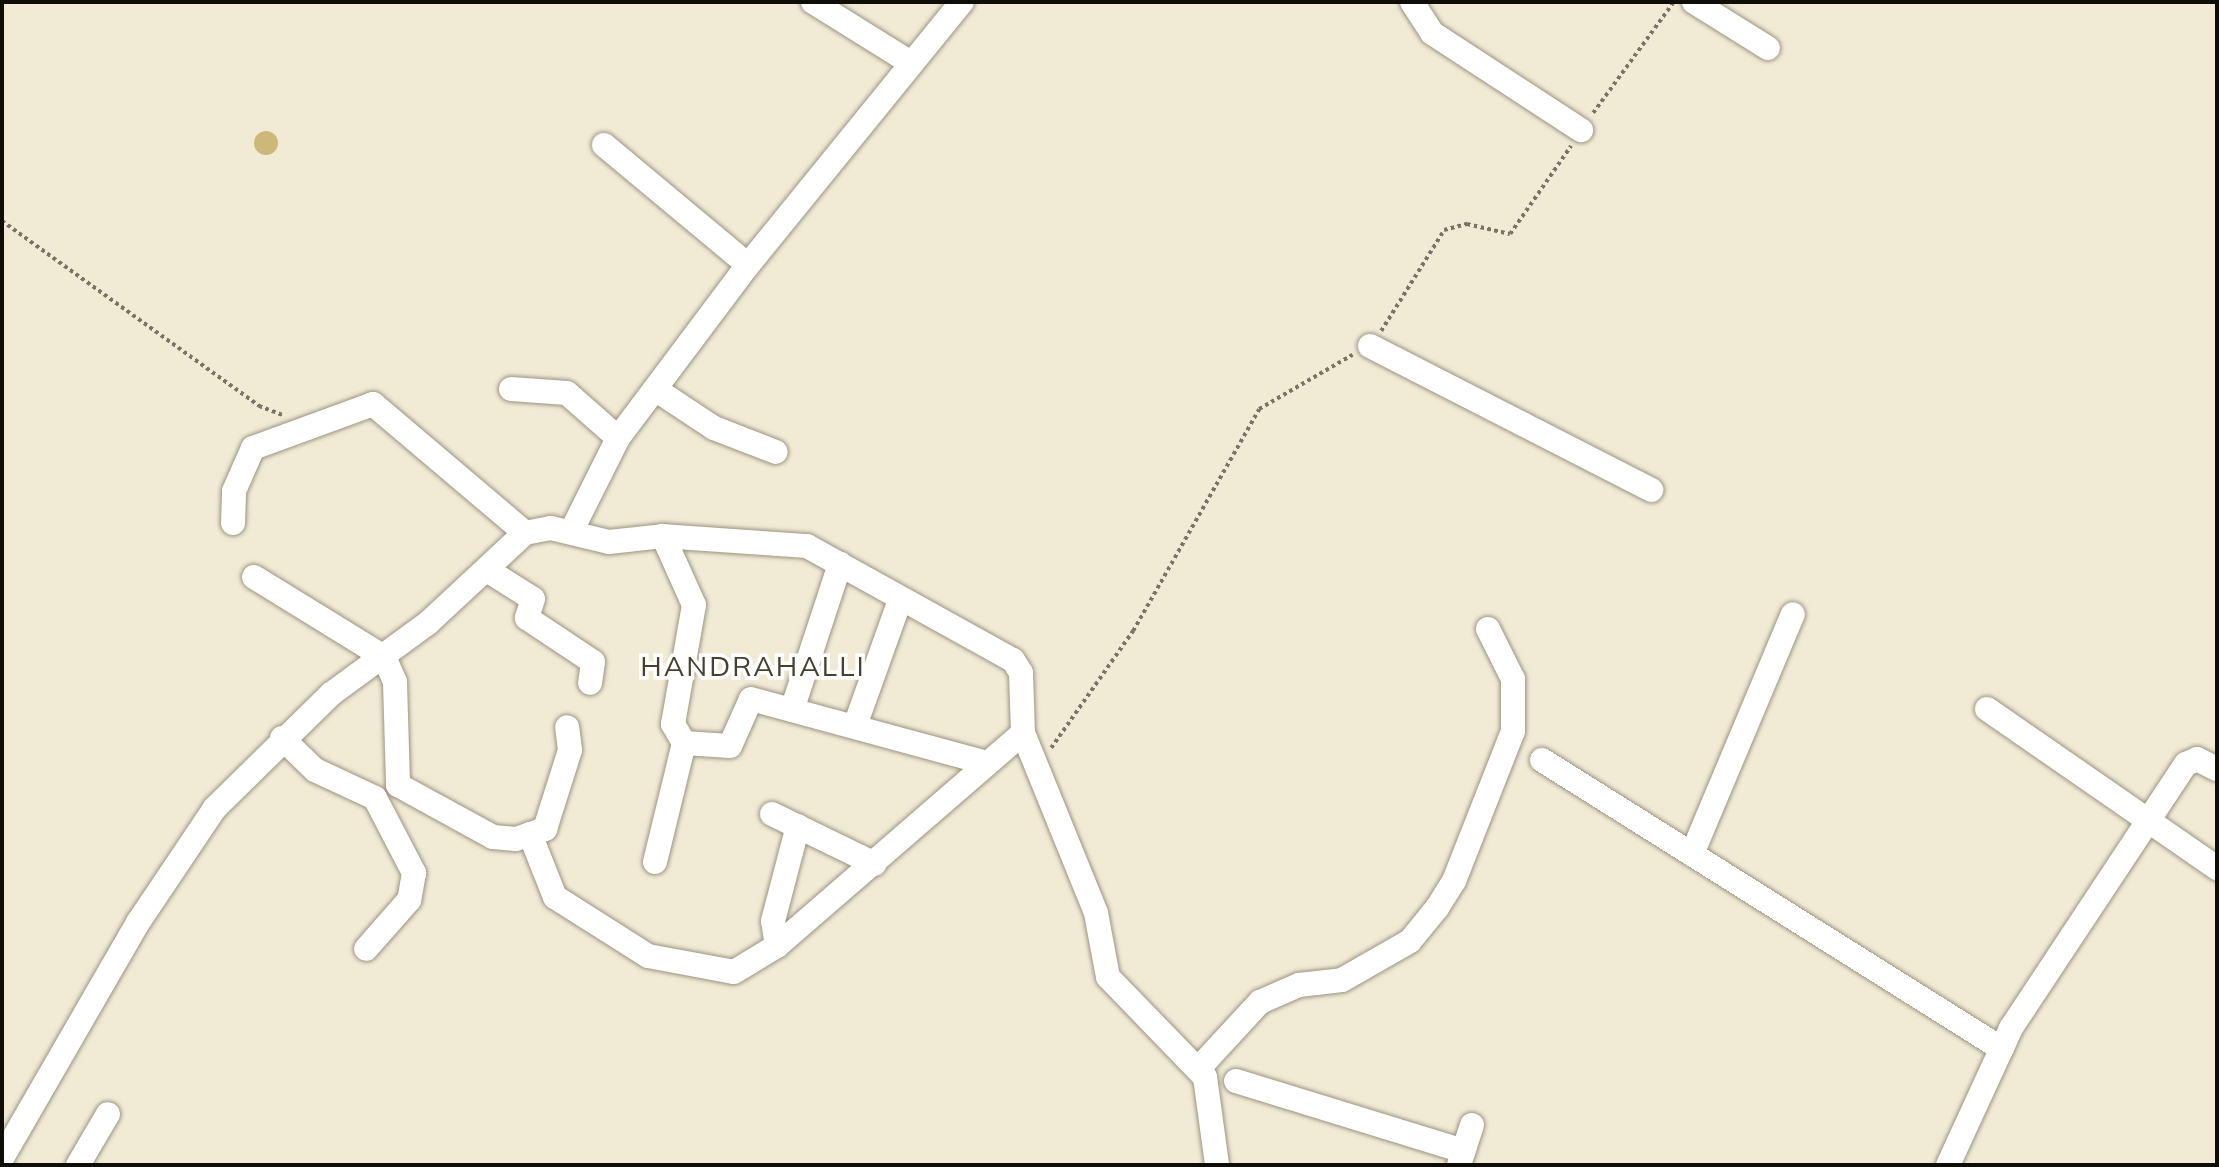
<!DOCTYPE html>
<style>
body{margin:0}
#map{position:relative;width:2219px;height:1167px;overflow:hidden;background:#f1ebd6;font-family:Mulish,sans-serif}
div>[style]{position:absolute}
.water>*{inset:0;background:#ccb97a}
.round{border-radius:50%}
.path>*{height:3.5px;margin-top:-1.75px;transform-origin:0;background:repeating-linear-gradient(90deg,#787467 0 3.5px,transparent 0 7px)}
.roads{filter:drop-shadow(0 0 2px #9a9481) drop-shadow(0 0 2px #9a9481)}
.minor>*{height:24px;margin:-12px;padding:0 12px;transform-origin:12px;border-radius:12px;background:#fff}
span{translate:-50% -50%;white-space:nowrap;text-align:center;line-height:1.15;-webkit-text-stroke:7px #fff;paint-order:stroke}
.quarter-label{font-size:28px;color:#45402f;letter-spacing:2px}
.frame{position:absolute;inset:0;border:4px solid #0f0d07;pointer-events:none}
</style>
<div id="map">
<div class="water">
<div class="round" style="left:254px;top:131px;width:24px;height:24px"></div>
</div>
<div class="path">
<div style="left:1593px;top:113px;width:136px;rotate:-54deg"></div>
<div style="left:2px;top:221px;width:317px;rotate:35.7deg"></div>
<div style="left:259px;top:406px;width:25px;rotate:21deg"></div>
<div style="left:1381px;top:331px;width:119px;rotate:-58deg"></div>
<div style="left:1444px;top:230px;width:24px;rotate:-15deg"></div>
<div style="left:1467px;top:224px;width:44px;rotate:13.1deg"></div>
<div style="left:1510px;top:234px;width:107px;rotate:-55.3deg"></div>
<div style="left:1051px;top:748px;width:143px;rotate:-55deg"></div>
<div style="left:1133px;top:631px;width:255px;rotate:-60.4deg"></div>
<div style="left:1259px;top:409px;width:108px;rotate:-30.1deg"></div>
</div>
<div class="roads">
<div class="minor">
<div style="left:813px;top:2px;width:115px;rotate:31.9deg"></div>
<div style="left:1412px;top:2px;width:37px;rotate:57deg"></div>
<div style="left:1432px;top:33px;width:178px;rotate:33.1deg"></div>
<div style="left:1694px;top:2px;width:87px;rotate:31.9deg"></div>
<div style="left:604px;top:145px;width:187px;rotate:39.8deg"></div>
<div style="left:1370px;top:346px;width:316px;rotate:27.1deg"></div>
<div style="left:511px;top:389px;width:56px;rotate:4.1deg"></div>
<div style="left:567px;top:393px;width:68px;rotate:41.4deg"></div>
<div style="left:655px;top:389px;width:71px;rotate:33.5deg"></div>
<div style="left:714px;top:428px;width:66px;rotate:21.2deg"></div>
<div style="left:233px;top:523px;width:32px;rotate:-88deg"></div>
<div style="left:234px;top:491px;width:47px;rotate:-66.2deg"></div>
<div style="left:253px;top:448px;width:128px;rotate:-20.1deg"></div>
<div style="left:373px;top:404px;width:199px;rotate:40.3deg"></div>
<div style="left:572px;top:530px;width:103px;rotate:-63.4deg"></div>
<div style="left:618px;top:438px;width:216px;rotate:-53.1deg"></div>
<div style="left:748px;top:265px;width:339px;rotate:-50.9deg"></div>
<div style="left:487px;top:570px;width:54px;rotate:32.2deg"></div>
<div style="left:533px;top:599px;width:20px;rotate:108deg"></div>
<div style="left:527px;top:618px;width:79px;rotate:33.7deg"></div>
<div style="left:593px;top:662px;width:21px;rotate:98deg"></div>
<div style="left:254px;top:577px;width:153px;rotate:31.6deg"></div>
<div style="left:384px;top:657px;width:27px;rotate:66deg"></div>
<div style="left:395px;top:682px;width:103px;rotate:88.3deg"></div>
<div style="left:398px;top:785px;width:108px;rotate:28.7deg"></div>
<div style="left:493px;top:837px;width:23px;rotate:5deg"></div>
<div style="left:516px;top:839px;width:31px;rotate:-19deg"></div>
<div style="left:545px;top:829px;width:83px;rotate:-72.4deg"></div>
<div style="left:570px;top:750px;width:23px;rotate:-97deg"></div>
<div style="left:1987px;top:709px;width:280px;rotate:34.7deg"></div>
<div style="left:792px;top:710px;width:154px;rotate:-71.8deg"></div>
<div style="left:856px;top:723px;width:131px;rotate:-70.3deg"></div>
<div style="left:282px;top:738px;width:46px;rotate:44.1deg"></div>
<div style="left:315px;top:770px;width:66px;rotate:25deg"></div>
<div style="left:375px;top:798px;width:85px;rotate:62.5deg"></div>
<div style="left:414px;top:873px;width:27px;rotate:100deg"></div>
<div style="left:409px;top:900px;width:65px;rotate:131.3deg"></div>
<div style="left:684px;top:743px;width:46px;rotate:3.7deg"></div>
<div style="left:730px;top:746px;width:51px;rotate:-65.9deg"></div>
<div style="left:751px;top:699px;width:240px;rotate:15.2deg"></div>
<div style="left:1542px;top:760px;width:543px;rotate:32.14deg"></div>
<div style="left:772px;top:814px;width:114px;rotate:25.9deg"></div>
<div style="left:530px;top:834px;width:68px;rotate:68.4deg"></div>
<div style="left:555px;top:897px;width:110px;rotate:32.4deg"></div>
<div style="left:648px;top:956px;width:87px;rotate:10.5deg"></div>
<div style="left:734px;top:972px;width:50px;rotate:-31.2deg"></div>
<div style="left:777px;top:946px;width:325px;rotate:-40.9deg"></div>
<div style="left:1692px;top:854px;width:260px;rotate:-67.2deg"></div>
<div style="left:655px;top:862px;width:122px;rotate:-76.3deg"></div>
<div style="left:684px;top:743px;width:22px;rotate:-120deg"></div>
<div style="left:673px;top:724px;width:121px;rotate:-80deg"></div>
<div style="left:694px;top:605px;width:76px;rotate:-114.2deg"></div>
<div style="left:777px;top:946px;width:25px;rotate:-99deg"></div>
<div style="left:773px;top:921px;width:98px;rotate:-75.3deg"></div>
<div style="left:1199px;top:1068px;width:90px;rotate:-47.3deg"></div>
<div style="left:1260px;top:1002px;width:43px;rotate:-23.6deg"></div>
<div style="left:1299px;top:985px;width:43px;rotate:-6.6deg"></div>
<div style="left:1342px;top:980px;width:78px;rotate:-29.8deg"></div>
<div style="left:1410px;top:941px;width:43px;rotate:-50.7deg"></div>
<div style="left:1437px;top:908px;width:32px;rotate:-58deg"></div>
<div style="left:1454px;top:881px;width:161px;rotate:-68.5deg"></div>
<div style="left:1513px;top:731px;width:52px;rotate:-90deg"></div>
<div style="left:1513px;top:679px;width:56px;rotate:-116.6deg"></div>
<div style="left:1236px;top:1081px;width:238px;rotate:17.1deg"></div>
<div style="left:2px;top:1158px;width:274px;rotate:-60deg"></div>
<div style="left:139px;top:921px;width:136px;rotate:-56.1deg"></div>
<div style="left:215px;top:808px;width:163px;rotate:-44.5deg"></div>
<div style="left:331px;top:694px;width:120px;rotate:-36.2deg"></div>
<div style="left:428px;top:623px;width:132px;rotate:-42.9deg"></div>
<div style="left:525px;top:533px;width:26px;rotate:-11deg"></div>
<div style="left:551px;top:528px;width:60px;rotate:13.6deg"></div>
<div style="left:609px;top:542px;width:54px;rotate:-6.3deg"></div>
<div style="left:663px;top:536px;width:144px;rotate:4deg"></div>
<div style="left:807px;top:546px;width:235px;rotate:29deg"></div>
<div style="left:1013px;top:660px;width:15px;rotate:58deg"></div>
<div style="left:1021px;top:673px;width:60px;rotate:88.1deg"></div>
<div style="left:1023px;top:733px;width:194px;rotate:67.9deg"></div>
<div style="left:1096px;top:913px;width:65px;rotate:79.4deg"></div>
<div style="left:1108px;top:977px;width:139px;rotate:45.9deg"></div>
<div style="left:1205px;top:1077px;width:89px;rotate:82.2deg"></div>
<div style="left:78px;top:1165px;width:59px;rotate:-59.5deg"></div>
<div style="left:1459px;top:1165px;width:42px;rotate:-72deg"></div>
<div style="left:1948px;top:1165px;width:151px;rotate:-65.3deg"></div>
<div style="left:2011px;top:1028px;width:317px;rotate:-56.5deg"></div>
<div style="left:2186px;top:764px;width:12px;rotate:-24deg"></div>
<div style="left:2197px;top:759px;width:22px;rotate:27deg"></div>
</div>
</div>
<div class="quarter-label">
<span style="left:753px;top:666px">HANDRAHALLI</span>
</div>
<div class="frame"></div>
</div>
